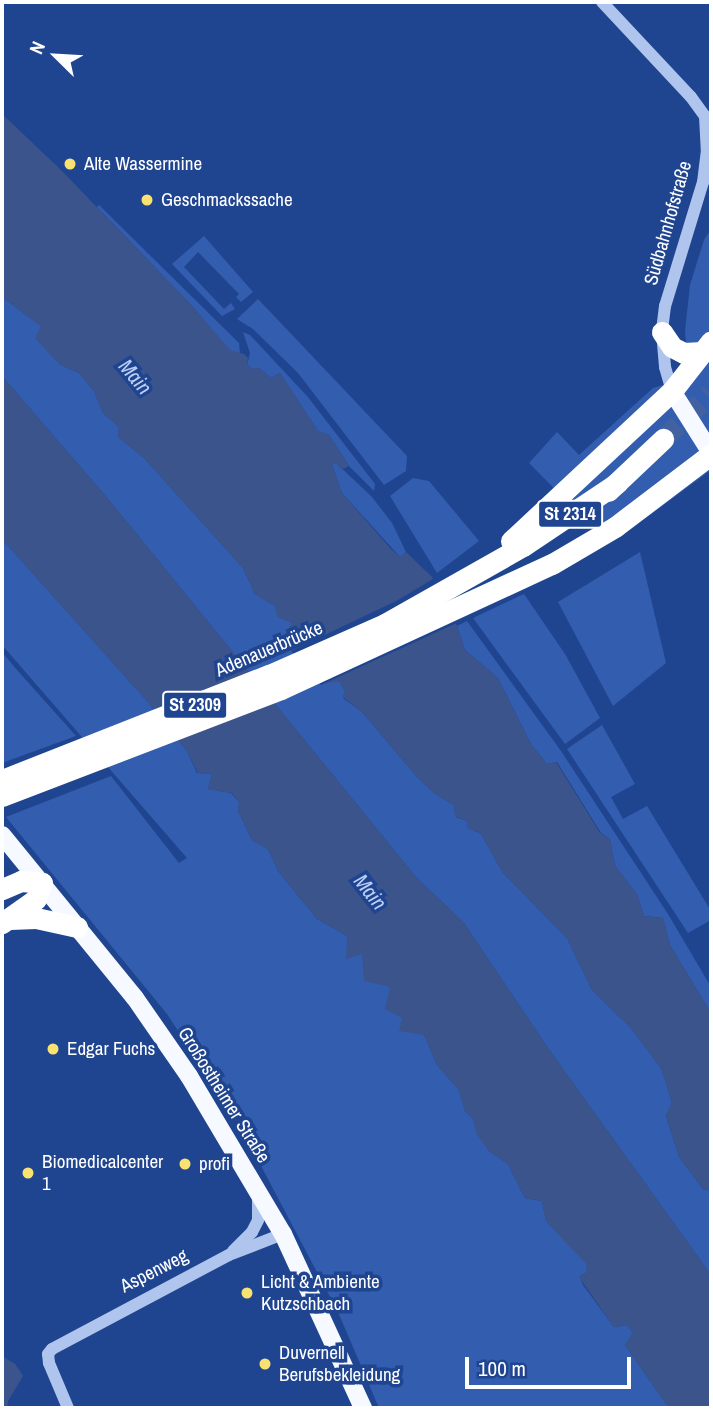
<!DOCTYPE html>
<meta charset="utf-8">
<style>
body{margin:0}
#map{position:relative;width:713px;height:1410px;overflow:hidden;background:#204590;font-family:"Archivo Narrow",sans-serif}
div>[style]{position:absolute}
.green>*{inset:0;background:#335dae}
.water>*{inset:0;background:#3b558c}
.pier>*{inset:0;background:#204590}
.highway-tunnel>*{height:21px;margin-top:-10.5px;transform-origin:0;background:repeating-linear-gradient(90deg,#4161a1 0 21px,transparent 0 31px)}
.minor>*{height:12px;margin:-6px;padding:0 6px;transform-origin:6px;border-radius:6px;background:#b0c5ed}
.major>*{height:18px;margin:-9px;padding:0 9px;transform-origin:9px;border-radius:9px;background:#f6f9ff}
.highway>*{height:21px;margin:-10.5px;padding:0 10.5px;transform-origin:10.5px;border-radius:10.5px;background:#fff}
.dots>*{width:19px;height:19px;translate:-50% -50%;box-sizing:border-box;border:4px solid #204590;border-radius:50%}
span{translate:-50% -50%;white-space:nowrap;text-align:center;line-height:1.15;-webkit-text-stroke:7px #204590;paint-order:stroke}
.shield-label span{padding:2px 5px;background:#204590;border:2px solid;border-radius:5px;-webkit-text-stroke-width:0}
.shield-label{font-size:18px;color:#fff;font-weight:700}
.poi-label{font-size:19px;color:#fff}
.left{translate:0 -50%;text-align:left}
.street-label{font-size:19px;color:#fff}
.water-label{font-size:21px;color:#bccff4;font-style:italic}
.frame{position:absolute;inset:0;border:4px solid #fff;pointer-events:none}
.north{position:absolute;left:21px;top:21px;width:70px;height:70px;-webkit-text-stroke:5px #204590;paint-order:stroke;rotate:294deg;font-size:19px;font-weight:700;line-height:28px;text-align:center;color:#fff}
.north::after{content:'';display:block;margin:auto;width:24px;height:32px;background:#fff;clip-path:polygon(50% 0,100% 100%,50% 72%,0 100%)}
.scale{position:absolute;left:465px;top:1357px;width:166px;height:32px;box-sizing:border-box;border:4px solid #fff;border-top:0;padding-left:9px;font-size:21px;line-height:24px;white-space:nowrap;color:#fff;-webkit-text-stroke:5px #204590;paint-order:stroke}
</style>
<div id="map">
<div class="green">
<div style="clip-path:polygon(99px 205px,239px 343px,240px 353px,230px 351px,194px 308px,97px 207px)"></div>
<div style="clip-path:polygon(711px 229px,711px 470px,647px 517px,605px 540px,529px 463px,557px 432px,579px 455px,653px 388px,689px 377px,685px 331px,690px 285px,704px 240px)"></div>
<div style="clip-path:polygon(204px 236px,253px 292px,241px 302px,236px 297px,239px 294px,198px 252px,184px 267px,224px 309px,231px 303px,235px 309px,222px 316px,172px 264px)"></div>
<div style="clip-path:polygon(2px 297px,41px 326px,59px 364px,79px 373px,94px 391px,103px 413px,119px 427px,118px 437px,144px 458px,243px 568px,255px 594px,275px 606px,292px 623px,296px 649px,339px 681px,345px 691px,343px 698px,362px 712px,417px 777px,435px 794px,454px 805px,456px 817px,467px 821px,468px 828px,481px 834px,503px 873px,567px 938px,592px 990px,631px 1028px,661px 1068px,672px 1102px,666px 1116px,679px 1157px,703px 1189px,711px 1191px,711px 1275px,548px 1048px,464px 923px,416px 877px,109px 500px,2px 376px)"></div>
<div style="clip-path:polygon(258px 299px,407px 456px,406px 471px,384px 485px,298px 373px,253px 329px,237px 319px)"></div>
<div style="clip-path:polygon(243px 332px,250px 335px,307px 396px,375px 484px,374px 491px,349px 466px,329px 435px,318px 431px,280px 373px,271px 378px,259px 368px,253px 369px,247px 365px,250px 353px)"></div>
<div style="clip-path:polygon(335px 462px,372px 497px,392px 523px,406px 552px,400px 557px,342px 493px,332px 465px)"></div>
<div style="clip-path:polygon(413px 478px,429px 481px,479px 541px,437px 573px,390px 496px)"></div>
<div style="clip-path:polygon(2px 539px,147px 701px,187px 751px,197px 773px,212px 774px,208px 789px,231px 793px,239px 802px,238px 811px,252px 840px,268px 849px,278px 871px,317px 919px,347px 936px,390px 987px,402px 1018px,424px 1035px,437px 1065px,459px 1090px,465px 1111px,473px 1119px,488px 1150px,508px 1164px,525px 1198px,542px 1201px,546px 1221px,588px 1265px,586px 1273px,580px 1276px,583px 1285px,614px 1327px,627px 1325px,633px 1333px,625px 1345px,669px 1408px,379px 1408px,338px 1312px,239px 1124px,167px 1014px,6px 817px,111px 776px,179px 863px,187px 858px,2px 645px)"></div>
<div style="clip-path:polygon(640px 552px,666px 663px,613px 706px,558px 602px)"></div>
<div style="clip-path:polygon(524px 594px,565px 654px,600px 718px,565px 744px,473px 618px)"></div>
<div style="clip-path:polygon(467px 621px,561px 751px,668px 914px,711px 987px,711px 1013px,670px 945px,663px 918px,644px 916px,637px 894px,615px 866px,610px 839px,601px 833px,557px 762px,547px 764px,531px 744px,498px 678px,465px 650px,457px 626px)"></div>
<div style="clip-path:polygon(2px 652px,17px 670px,76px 736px,2px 763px)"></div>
<div style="clip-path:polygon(602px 725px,635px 784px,611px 797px,623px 819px,647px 806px,711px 911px,711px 920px,688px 933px,567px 749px)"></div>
</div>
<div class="water">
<div style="clip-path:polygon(2px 114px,62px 171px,194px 308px,230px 350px,244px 354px,248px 358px,247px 365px,253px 369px,259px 368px,271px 378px,280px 373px,318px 431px,329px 435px,349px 466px,343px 469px,335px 462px,332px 465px,342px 493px,390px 548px,400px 557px,406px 552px,432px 577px,457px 626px,465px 650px,498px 678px,531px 744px,547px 764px,556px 762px,600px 833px,610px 839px,615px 866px,637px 894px,644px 916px,663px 918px,670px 945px,711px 1013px,711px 1191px,703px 1189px,679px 1157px,666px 1115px,672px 1102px,661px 1068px,631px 1028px,592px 990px,567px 938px,503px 873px,481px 834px,468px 828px,467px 821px,455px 816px,454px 805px,435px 794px,417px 777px,362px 712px,343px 697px,345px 691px,339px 681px,324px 684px,296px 649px,285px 645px,284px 635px,292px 623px,277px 617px,275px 606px,255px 594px,243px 568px,144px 458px,118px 437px,119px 427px,103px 413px,94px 391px,79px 373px,59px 364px,35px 338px,41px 326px,2px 297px)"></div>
<div style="clip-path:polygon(2px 376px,109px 500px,416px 877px,464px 923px,548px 1048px,711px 1275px,711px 1408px,669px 1408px,625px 1345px,633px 1333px,627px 1325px,614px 1327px,579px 1277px,586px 1273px,587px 1265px,546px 1221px,542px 1201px,525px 1198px,508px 1164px,488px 1150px,476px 1133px,473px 1119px,465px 1111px,459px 1090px,437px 1065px,424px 1035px,399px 1031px,402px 1018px,385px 1009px,390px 987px,364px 981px,362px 954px,346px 959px,347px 936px,317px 919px,278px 871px,268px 849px,252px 840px,238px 811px,239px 802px,232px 793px,208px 789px,212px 774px,198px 773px,187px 751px,147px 701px,2px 539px)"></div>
<div style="clip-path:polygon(2px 1356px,15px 1364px,23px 1376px,8px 1401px,7px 1408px,2px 1408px)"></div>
</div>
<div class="pier">
<div style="clip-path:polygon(436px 577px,459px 622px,321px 685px,291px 651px,398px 600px)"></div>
</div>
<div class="highway-tunnel">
<div style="left:663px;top:439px;width:66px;rotate:-43.8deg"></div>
</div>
<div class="minor">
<div style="left:602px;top:2px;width:130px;rotate:46.9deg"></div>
<div style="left:691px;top:97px;width:24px;rotate:54deg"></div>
<div style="left:705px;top:116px;width:34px;rotate:87deg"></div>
<div style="left:707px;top:150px;width:32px;rotate:97deg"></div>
<div style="left:703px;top:182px;width:130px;rotate:107deg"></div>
<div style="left:665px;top:306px;width:26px;rotate:97deg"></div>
<div style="left:662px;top:332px;width:35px;rotate:85deg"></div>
<div style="left:665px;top:367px;width:25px;rotate:74deg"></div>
<div style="left:233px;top:1251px;width:27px;rotate:-45deg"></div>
<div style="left:252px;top:1232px;width:13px;rotate:-63deg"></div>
<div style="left:258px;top:1220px;width:25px;rotate:-90deg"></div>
<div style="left:68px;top:1408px;width:49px;rotate:-112.9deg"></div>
<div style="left:49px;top:1363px;width:9px;rotate:-96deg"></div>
<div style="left:48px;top:1354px;width:6px;rotate:-51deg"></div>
<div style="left:52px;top:1349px;width:200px;rotate:-28deg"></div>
<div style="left:229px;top:1255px;width:58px;rotate:-21.3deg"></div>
</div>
<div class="major">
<div style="left:672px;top:391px;width:73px;rotate:57.8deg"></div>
<div style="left:2px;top:835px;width:210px;rotate:50.8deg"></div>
<div style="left:135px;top:998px;width:95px;rotate:55.3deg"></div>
<div style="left:189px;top:1076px;width:184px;rotate:59.3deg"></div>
<div style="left:283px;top:1234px;width:192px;rotate:65.3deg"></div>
</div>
<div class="highway">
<div style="left:662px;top:332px;width:18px;rotate:56deg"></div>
<div style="left:672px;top:347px;width:13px;rotate:27deg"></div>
<div style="left:684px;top:353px;width:18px;rotate:-3deg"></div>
<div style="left:608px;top:491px;width:76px;rotate:-43.4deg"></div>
<div style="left:511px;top:541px;width:220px;rotate:-43deg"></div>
<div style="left:672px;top:391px;width:63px;rotate:-52deg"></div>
<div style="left:2px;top:780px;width:287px;rotate:-21.5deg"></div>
<div style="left:269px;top:675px;width:127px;rotate:-23.7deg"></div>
<div style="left:385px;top:624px;width:159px;rotate:-29.5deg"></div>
<div style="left:523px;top:546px;width:113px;rotate:-33.8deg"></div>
<div style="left:2px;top:796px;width:299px;rotate:-21deg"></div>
<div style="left:281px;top:689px;width:298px;rotate:-24.8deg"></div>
<div style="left:552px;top:564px;width:73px;rotate:-30.4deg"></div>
<div style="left:615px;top:527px;width:121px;rotate:-37.2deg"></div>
<div style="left:2px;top:889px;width:21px;rotate:-23deg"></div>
<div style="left:21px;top:881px;width:21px;rotate:5deg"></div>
<div style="left:42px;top:883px;width:17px;rotate:111deg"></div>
<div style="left:36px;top:899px;width:42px;rotate:144.8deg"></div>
<div style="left:10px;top:919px;width:26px;rotate:-2deg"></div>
<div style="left:36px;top:918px;width:42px;rotate:12.4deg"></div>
</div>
<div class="dots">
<div style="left:70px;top:164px;background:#fae271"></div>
<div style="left:147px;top:200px;background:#fae271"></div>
<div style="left:53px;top:1049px;background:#fae271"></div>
<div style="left:185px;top:1164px;background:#fae271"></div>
<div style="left:28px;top:1173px;background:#fae271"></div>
<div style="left:247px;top:1293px;background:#fae271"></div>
<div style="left:265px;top:1364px;background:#fae271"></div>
</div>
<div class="shield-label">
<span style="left:570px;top:514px">St 2314</span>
<span style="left:195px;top:705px">St 2309</span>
</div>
<div class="poi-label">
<span class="left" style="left:84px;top:164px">Alte Wassermine</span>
<span class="left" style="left:161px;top:200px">Geschmackssache</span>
<span class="left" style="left:67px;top:1049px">Edgar Fuchs</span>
<span class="left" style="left:42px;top:1173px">Biomedicalcenter<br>1</span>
<span class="left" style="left:199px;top:1164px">profi</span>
<span class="left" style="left:261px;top:1293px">Licht &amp; Ambiente<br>Kutzschbach</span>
<span class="left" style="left:279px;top:1364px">Duvernell<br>Berufsbekleidung</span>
</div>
<div class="street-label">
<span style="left:668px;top:223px;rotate:-74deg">Südbahnhofstraße</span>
<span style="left:269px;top:649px;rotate:-23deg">Adenauerbrücke</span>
<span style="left:224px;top:1095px;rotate:58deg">Großostheimer Straße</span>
<span style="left:154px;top:1271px;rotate:-27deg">Aspenweg</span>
</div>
<div class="water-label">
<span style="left:135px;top:377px;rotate:50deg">Main</span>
<span style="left:370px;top:892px;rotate:52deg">Main</span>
</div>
<div class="frame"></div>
<div class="north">N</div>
<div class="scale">100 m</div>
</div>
